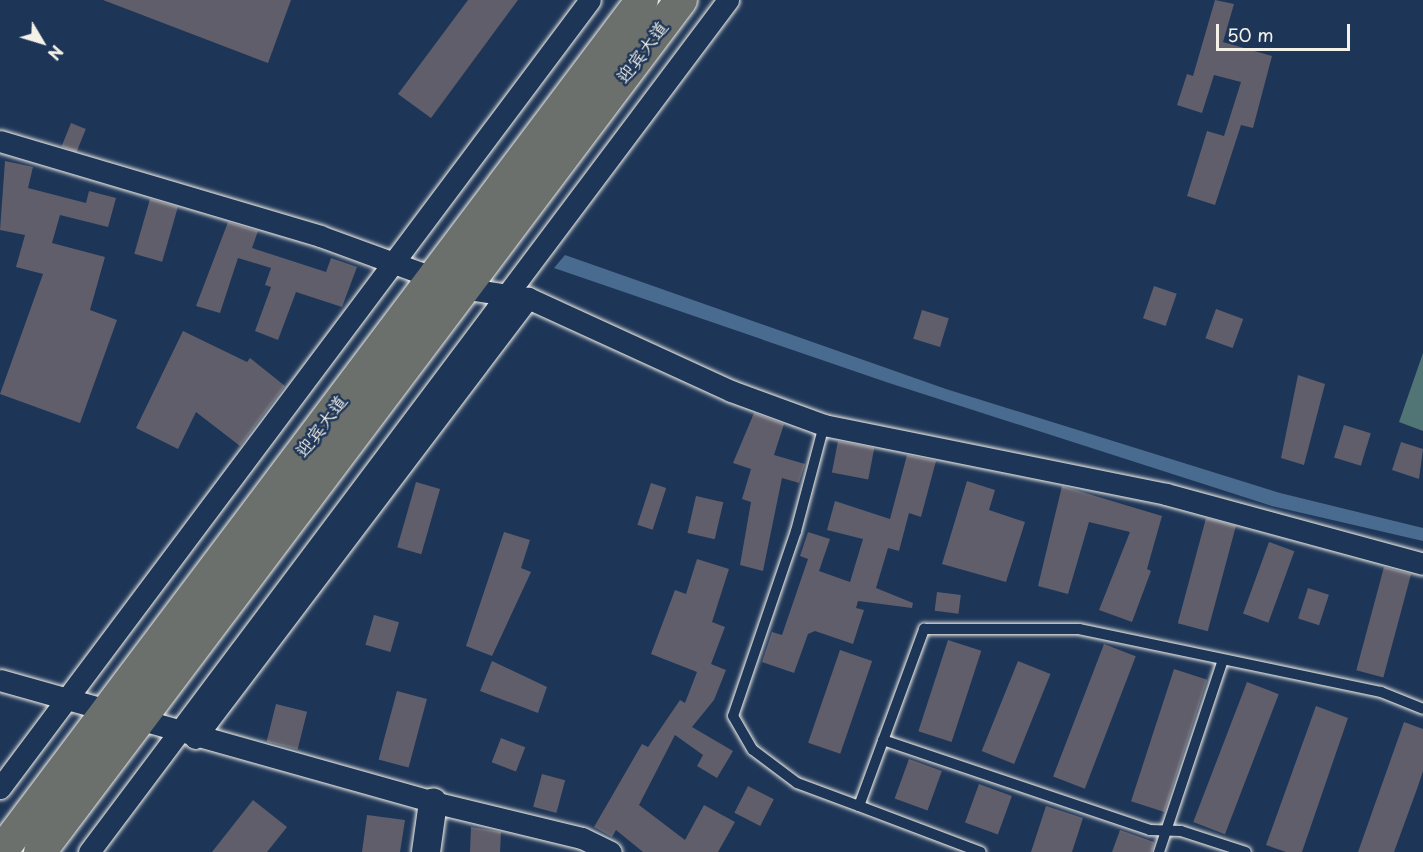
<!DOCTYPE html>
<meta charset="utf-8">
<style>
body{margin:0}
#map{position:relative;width:1423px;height:852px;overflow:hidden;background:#1d3557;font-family:"Playpen Sans","LXGW WenKai TC",sans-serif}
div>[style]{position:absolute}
.green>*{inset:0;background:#517475}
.water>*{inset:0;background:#4a6b90}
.building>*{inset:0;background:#605e6b;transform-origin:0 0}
.roads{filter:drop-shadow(0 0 2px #f4f1e8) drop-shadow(0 0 2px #f4f1e8)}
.lane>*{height:10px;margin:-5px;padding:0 5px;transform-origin:5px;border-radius:5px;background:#1d3557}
.street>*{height:21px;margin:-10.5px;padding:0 10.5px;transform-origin:10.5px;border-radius:10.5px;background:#1d3557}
.secondary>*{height:28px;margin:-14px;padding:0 14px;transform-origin:14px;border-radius:14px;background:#1d3557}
.primary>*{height:32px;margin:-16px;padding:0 16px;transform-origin:16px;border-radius:16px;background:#6b706d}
span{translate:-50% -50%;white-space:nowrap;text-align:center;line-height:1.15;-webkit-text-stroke:5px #1d3557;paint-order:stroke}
.street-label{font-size:18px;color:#f4f1e8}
.north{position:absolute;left:12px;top:12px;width:60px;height:60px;-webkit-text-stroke:4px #1d3557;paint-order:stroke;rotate:128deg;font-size:16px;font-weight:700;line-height:24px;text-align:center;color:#f4f1e8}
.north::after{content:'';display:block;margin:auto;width:21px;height:27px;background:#f4f1e8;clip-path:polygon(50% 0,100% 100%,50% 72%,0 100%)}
.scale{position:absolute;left:1216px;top:24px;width:134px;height:27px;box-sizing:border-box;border:3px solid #f4f1e8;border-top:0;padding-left:8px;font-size:18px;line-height:21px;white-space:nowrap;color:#f4f1e8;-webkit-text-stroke:4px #1d3557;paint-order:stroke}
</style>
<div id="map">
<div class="green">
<div style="clip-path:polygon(1423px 353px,1423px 431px,1399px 422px)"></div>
</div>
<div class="water">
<div style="clip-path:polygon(565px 255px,946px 389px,1280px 493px,1423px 528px,1423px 541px,1272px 506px,889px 383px,554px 268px)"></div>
</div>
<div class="building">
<div style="clip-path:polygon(103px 0,291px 0,268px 63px)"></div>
<div style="clip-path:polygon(468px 0,518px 0,431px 118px,398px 94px)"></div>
<div style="clip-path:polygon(1215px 0,1234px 4px,1223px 42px,1272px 56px,1253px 128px,1241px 125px,1215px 205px,1187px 196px,1207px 131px,1224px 136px,1241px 82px,1214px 75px,1202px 113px,1177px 105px,1187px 74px,1193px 76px)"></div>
<div style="left:71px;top:123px;width:16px;height:25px;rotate:22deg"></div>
<div style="clip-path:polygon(5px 161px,33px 167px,28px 188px,86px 203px,89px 191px,116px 198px,108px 227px,60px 215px,52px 243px,105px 257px,90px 310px,117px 320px,80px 423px,0 394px,43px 274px,16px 267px,25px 235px,0 230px)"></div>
<div style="left:150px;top:199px;width:29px;height:57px;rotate:16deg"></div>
<div style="clip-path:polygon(228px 222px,258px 231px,252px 248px,326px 272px,331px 258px,357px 267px,342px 307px,296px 292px,278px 340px,255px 331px,271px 287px,265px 285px,271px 268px,238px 258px,220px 313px,196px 306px)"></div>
<div style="left:1154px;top:286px;width:24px;height:34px;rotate:19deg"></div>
<div style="left:1216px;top:309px;width:29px;height:31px;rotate:20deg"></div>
<div style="left:922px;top:310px;width:28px;height:30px;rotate:17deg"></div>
<div style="clip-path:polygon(183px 331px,247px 362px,250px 358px,285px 386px,240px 446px,196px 412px,178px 449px,136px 428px)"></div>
<div style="clip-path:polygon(1298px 375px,1325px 384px,1304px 465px,1281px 458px)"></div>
<div style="clip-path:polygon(754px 413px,784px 424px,774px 455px,805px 464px,799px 483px,782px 478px,763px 571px,740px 565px,751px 502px,742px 499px,751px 469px,733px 463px)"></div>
<div style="left:1344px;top:425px;width:28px;height:34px;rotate:17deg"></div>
<div style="left:838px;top:441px;width:37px;height:32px;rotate:11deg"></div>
<div style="clip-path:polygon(1401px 442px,1423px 449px,1419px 479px,1392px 470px)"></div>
<div style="clip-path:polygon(907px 455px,936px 461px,921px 517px,909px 513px,899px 551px,888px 548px,876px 588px,913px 603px,912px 608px,858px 601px,856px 608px,864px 610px,853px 644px,815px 631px,808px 634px,794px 673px,762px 662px,772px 632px,782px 635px,808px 559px,800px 556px,808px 532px,830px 539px,819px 571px,850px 582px,863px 539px,827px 530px,835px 501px,890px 519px)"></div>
<div style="clip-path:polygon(967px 481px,995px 490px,989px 510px,1025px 522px,1006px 582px,942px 564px)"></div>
<div style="left:416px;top:482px;width:25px;height:68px;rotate:16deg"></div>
<div style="left:651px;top:483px;width:16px;height:44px;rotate:18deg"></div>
<div style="clip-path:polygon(1062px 486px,1162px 516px,1147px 569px,1151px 571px,1132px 622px,1099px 610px,1130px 532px,1089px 522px,1068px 594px,1038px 586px)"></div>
<div style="left:696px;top:496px;width:28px;height:38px;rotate:13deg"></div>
<div style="left:1206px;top:518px;width:31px;height:109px;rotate:15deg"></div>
<div style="clip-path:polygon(504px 532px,530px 540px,521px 568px,531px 572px,492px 656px,466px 646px)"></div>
<div style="left:1269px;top:542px;width:27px;height:76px;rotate:20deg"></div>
<div style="clip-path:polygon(697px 559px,729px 569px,712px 622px,725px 627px,711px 664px,726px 670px,714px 700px,692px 727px,733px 751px,717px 778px,697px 766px,703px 755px,675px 735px,639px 805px,685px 840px,704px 805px,735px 822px,718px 852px,643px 852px,616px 830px,612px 837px,594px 827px,642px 744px,648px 747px,680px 700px,685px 703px,697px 672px,651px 654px,675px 590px,686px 594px)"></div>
<div style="left:1384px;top:567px;width:28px;height:107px;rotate:15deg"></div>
<div style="left:1308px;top:588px;width:22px;height:32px;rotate:18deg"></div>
<div style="left:937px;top:592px;width:24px;height:19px;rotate:7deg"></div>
<div style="left:374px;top:615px;width:26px;height:31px;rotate:16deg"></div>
<div style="left:948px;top:640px;width:35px;height:96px;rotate:18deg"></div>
<div style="left:1104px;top:644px;width:34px;height:142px;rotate:21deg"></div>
<div style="left:840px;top:650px;width:34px;height:98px;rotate:19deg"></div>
<div style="clip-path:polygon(492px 661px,547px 687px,538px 713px,480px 691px)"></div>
<div style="left:1018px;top:661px;width:35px;height:97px;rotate:22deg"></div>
<div style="left:1174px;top:669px;width:35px;height:139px;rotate:18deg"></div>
<div style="left:1247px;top:682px;width:34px;height:150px;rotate:21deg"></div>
<div style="left:397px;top:691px;width:31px;height:71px;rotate:15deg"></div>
<div style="left:276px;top:704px;width:32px;height:39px;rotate:14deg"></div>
<div style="clip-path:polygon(1316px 706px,1348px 718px,1302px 852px,1286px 852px,1266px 845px)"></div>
<div style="clip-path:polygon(1404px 722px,1423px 729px,1423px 771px,1417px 789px,1394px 852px,1358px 852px)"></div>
<div style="left:501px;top:738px;width:26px;height:26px;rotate:21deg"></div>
<div style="left:909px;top:759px;width:35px;height:42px;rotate:20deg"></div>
<div style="left:542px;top:774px;width:24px;height:34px;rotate:15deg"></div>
<div style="left:979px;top:784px;width:35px;height:41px;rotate:20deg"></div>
<div style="left:748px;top:786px;width:29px;height:30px;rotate:27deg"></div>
<div style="clip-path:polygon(253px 800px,287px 827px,267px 852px,212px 852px)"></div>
<div style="clip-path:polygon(1046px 806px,1083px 818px,1072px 852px,1031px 852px)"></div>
<div style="clip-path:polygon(367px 815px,405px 820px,400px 852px,362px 852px)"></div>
<div style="clip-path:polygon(471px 827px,501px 832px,500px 852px,470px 852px)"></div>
<div style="clip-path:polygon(1120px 830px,1154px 842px,1152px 852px,1112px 852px)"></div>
</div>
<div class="roads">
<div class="lane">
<div style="left:824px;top:425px;width:110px;rotate:104.8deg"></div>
<div style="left:796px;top:531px;width:195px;rotate:108.8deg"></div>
<div style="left:733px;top:716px;width:39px;rotate:60deg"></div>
<div style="left:753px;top:750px;width:55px;rotate:36.9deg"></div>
<div style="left:797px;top:783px;width:66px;rotate:20.4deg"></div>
<div style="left:859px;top:806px;width:189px;rotate:-69.8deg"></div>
<div style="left:924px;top:629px;width:155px"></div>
<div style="left:1079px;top:629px;width:309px;rotate:11.8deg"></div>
<div style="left:1381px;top:692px;width:45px;rotate:22deg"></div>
<div style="left:883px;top:740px;width:282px;rotate:18.6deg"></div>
<div style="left:1150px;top:830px;width:31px;rotate:2deg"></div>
<div style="left:1181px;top:831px;width:68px;rotate:17.9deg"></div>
<div style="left:859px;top:806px;width:130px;rotate:20.7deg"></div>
<div style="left:1159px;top:852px;width:202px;rotate:-71.6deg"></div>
</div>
<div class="street">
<div style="left:0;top:141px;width:334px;rotate:16.5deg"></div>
<div style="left:320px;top:236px;width:151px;rotate:20.1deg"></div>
<div style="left:462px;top:288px;width:67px;rotate:8.6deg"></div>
<div style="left:528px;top:298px;width:223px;rotate:24.6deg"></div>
<div style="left:731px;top:391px;width:99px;rotate:20.1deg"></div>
<div style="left:824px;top:425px;width:349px;rotate:11.4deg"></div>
<div style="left:1166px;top:494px;width:266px;rotate:15.2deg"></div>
<div style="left:0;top:680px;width:450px;rotate:15.7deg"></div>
<div style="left:433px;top:802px;width:153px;rotate:13.6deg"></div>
<div style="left:582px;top:838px;width:32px;rotate:26deg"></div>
<div style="left:195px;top:738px;width:552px;rotate:-52.88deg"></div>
<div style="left:0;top:788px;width:984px;rotate:-53.18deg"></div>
<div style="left:89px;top:852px;width:1065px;rotate:-53.13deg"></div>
</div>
<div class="secondary">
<div style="left:426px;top:852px;width:50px;rotate:-82deg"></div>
</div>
<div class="primary">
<div style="left:1px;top:852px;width:1066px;rotate:-53.04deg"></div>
<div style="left:40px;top:852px;width:1066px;rotate:-53.04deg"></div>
</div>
</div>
<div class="street-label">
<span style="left:642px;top:52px;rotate:-53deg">迎宾大道</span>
<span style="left:321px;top:426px;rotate:-53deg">迎宾大道</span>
</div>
<div class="north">N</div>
<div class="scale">50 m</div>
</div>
